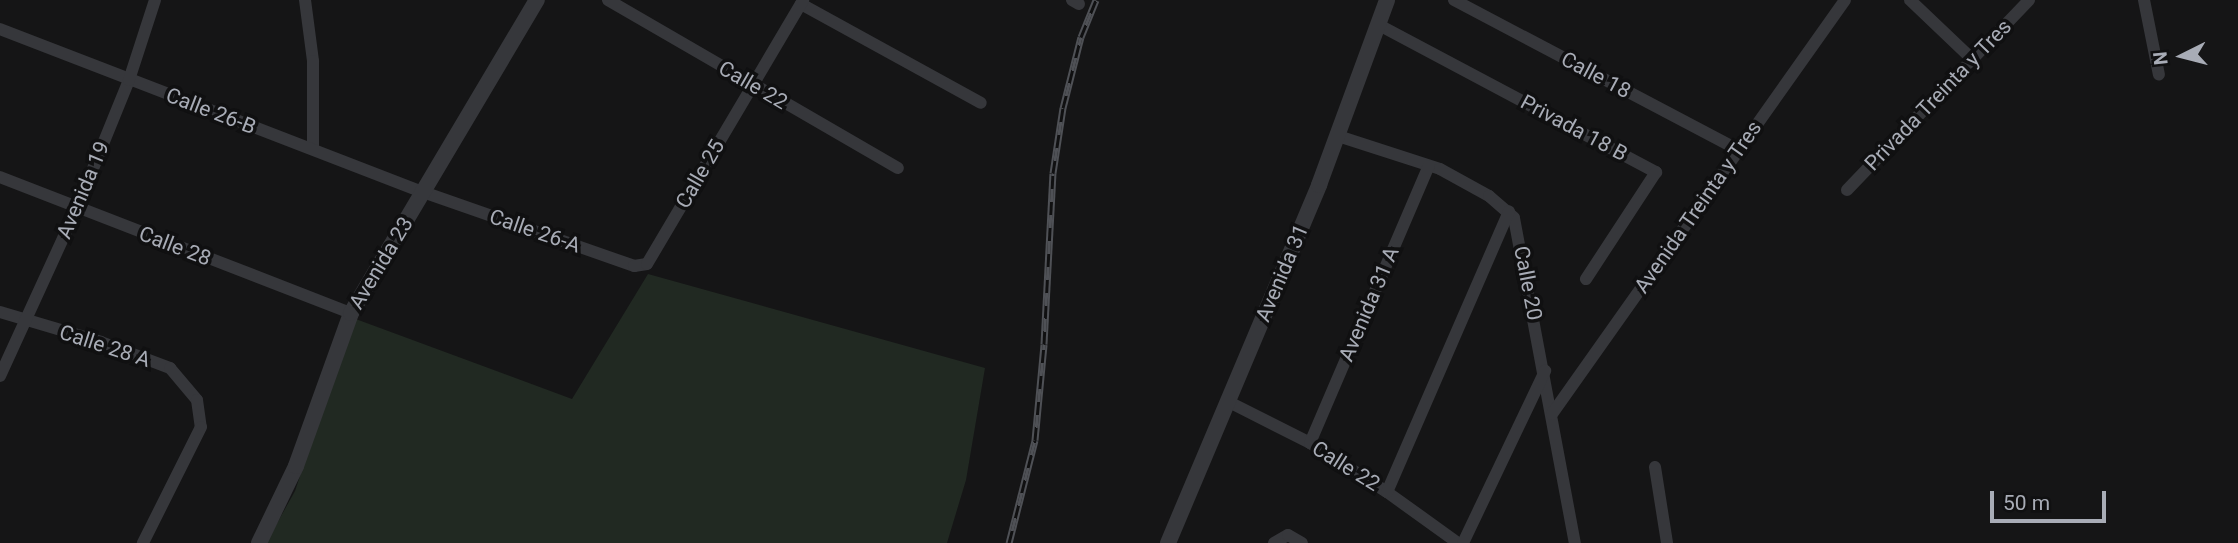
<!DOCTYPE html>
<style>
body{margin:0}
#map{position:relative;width:2238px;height:543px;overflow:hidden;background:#151516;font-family:Roboto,sans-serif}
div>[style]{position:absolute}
.green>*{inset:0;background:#212922}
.minor>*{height:12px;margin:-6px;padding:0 6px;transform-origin:6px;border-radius:6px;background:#36373b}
.tertiary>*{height:16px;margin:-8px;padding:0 8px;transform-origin:8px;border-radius:8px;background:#36373b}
.rail>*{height:7px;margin-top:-3.5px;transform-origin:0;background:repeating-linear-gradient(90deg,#101011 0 13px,#4f5156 0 26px);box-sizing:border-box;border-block:2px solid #4f5156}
span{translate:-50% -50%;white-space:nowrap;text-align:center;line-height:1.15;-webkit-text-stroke:7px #101011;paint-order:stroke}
.street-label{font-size:21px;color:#a8acb6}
.north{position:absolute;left:2147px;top:21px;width:70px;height:70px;-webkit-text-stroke:5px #101011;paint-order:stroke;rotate:264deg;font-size:19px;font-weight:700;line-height:28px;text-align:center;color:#a8acb6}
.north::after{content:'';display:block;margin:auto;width:24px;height:32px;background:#a8acb6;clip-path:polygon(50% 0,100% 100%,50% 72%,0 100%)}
.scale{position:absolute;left:1990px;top:491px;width:116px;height:32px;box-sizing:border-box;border:4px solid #a8acb6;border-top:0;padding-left:9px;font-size:21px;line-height:24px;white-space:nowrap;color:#a8acb6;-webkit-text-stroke:5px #101011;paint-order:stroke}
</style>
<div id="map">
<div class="green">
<div style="clip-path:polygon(648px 274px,985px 368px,966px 480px,947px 543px,266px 543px,295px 491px,353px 318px,572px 399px)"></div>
</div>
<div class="minor">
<div style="left:305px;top:0;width:62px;rotate:82.5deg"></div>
<div style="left:313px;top:61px;width:88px;rotate:90deg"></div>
<div style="left:608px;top:0;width:335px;rotate:30.1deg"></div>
<div style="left:1072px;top:0;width:8px;rotate:30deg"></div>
<div style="left:1454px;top:0;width:322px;rotate:27.8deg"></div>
<div style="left:1910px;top:0;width:84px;rotate:43.6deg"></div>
<div style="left:2144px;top:0;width:76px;rotate:78.7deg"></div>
<div style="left:801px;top:4px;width:205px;rotate:28.8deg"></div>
<div style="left:1379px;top:25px;width:314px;rotate:28deg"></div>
<div style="left:1656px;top:172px;width:128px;rotate:123.2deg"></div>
<div style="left:0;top:29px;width:453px;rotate:21.1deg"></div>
<div style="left:423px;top:192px;width:224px;rotate:19.3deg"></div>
<div style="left:634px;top:266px;width:13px;rotate:-9deg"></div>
<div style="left:647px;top:264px;width:307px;rotate:-59.4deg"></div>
<div style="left:1338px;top:136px;width:107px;rotate:17.9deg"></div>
<div style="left:1440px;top:169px;width:56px;rotate:28.9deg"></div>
<div style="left:1489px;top:196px;width:33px;rotate:41deg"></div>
<div style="left:1514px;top:218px;width:331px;rotate:79.4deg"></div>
<div style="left:0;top:177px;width:376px;rotate:21.2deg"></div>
<div style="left:1847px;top:190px;width:263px;rotate:-46.2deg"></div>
<div style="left:0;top:312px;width:105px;rotate:16.5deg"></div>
<div style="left:101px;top:342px;width:74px;rotate:20.6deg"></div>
<div style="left:170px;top:368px;width:42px;rotate:49.8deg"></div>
<div style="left:197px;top:400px;width:27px;rotate:82deg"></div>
<div style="left:201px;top:427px;width:130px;rotate:116.6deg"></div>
<div style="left:0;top:376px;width:185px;rotate:-65.4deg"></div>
<div style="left:77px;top:208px;width:138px;rotate:-67.9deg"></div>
<div style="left:129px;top:80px;width:84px;rotate:-72deg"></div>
<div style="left:1227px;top:401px;width:93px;rotate:26.8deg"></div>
<div style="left:1310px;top:443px;width:91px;rotate:32.5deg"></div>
<div style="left:1387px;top:492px;width:87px;rotate:35.7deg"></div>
<div style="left:1552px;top:414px;width:507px;rotate:-54.71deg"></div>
<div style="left:1310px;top:443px;width:301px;rotate:-66.8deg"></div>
<div style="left:1655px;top:467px;width:77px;rotate:81deg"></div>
<div style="left:1387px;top:492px;width:306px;rotate:-66.5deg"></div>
<div style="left:1274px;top:543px;width:16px;rotate:-30deg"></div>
<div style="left:1288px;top:535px;width:16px;rotate:30deg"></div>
<div style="left:1463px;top:543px;width:191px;rotate:-64.5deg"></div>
</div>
<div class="tertiary">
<div style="left:259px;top:543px;width:85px;rotate:-64.3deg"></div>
<div style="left:296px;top:466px;width:163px;rotate:-70.2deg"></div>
<div style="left:351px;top:313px;width:364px;rotate:-59.3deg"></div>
<div style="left:1168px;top:543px;width:389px;rotate:-67.1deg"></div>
<div style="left:1319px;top:185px;width:197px;rotate:-69.8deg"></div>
</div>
<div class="rail">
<div style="left:1009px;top:543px;width:106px;rotate:-75.8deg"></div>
<div style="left:1035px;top:440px;width:96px;rotate:-84.6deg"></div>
<div style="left:1044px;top:344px;width:171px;rotate:-87deg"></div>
<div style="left:1053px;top:173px;width:66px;rotate:-81.3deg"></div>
<div style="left:1063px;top:108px;width:73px;rotate:-75.8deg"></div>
<div style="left:1081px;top:37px;width:40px;rotate:-68deg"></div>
</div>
<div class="street-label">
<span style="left:1596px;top:75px;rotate:28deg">Calle 18</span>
<span style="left:753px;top:85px;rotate:30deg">Calle 22</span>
<span style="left:1938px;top:95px;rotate:-46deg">Privada Treinta y Tres</span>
<span style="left:211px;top:111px;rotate:21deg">Calle 26-B</span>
<span style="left:1574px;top:128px;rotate:28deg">Privada 18 B</span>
<span style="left:700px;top:174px;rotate:-60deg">Calle 25</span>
<span style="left:83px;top:190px;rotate:-67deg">Avenida 19</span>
<span style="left:1698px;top:207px;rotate:-55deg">Avenida Treinta y Tres</span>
<span style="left:535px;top:231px;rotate:19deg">Calle 26-A</span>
<span style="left:175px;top:246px;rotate:21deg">Calle 28</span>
<span style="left:381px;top:263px;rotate:-59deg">Avenida 23</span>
<span style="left:1282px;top:273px;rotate:-67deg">Avenida 31</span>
<span style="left:1528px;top:283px;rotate:79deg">Calle 20</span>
<span style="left:1369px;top:304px;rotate:-67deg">Avenida 31 A</span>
<span style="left:105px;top:346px;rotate:18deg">Calle 28 A</span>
<span style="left:1346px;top:466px;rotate:32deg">Calle 22</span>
</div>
<div class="north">N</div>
<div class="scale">50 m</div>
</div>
